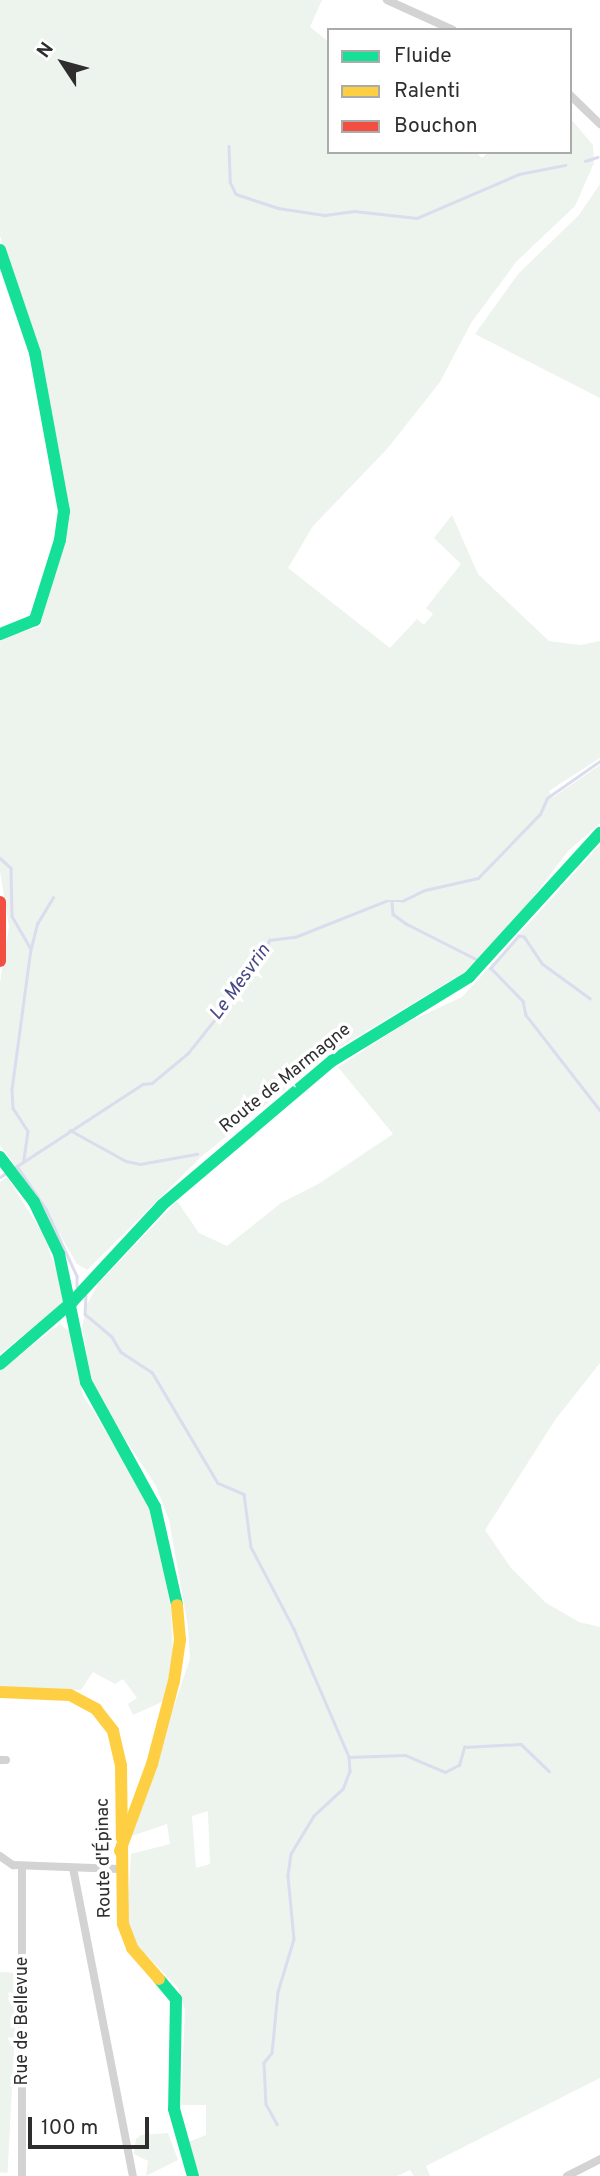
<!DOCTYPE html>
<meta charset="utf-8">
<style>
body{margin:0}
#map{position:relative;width:600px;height:2176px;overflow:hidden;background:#fff;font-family:Overpass,sans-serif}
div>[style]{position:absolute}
.green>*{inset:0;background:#edf3ed;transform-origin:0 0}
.stream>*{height:2.5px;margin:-1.25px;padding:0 1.25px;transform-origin:1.25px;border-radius:1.25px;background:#dbdcee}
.street>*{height:8px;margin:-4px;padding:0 4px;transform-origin:4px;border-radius:4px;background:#d3d3d3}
.fast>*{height:12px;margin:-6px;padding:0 6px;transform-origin:6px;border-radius:6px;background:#16e098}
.slow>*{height:12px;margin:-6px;padding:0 6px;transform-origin:6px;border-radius:6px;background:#ffcf43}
.jam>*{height:12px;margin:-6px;padding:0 6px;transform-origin:6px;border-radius:6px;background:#f24e42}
span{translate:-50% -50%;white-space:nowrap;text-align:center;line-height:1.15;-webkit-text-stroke:7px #fff;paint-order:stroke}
.street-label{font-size:18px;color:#2e2e2e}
.water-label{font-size:19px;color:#464986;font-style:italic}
.legend{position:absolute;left:327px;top:28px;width:245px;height:126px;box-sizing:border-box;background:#fff;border:2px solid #ababab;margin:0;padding:9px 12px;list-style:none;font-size:21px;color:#2e2e2e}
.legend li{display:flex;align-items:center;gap:14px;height:35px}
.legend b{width:35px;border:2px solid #ababab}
.north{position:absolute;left:28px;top:28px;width:70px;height:70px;-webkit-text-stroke:5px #fff;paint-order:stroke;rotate:306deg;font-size:19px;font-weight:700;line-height:28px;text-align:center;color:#2e2e2e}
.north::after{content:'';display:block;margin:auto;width:24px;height:32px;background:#2e2e2e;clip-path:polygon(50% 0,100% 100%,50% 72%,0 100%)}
.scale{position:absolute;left:28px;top:2117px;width:121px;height:32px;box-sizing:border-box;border:4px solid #2e2e2e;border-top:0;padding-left:9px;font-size:21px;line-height:24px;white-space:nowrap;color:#2e2e2e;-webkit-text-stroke:5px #fff;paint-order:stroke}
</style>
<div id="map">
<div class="green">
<div style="clip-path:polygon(0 0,322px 0,310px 27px,329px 42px,329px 152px,476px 152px,482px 158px,489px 152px,570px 152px,570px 118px,593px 145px,594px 163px,575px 206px,516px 262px,471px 323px,440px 382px,387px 449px,313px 526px,288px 568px,390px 648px,417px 619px,424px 625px,433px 614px,426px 608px,461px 564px,434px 538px,452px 515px,478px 574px,549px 641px,580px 645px,600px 641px,600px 758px,549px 791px,552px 798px,600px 765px,600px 823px,568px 851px,524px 909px,466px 971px,330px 1053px,202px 1156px,87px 1270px,77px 1264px,38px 1197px,0 1145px,0 982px,9px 927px,0 871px,0 638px,40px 627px,69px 513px,40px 349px,0 236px)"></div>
<div style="clip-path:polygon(600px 184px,600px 398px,475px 334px,518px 274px,579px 215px)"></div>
<div style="clip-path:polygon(evenodd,600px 845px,600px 1363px,555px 1420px,485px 1530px,511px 1568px,546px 1603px,579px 1622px,600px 1627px,600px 2078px,426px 2166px,430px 2176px,414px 2176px,410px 2170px,397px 2176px,200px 2176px,186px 2143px,206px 2135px,206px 2105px,181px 2105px,185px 2010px,178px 1988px,136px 1944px,127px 1923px,131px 1854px,170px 1844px,167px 1824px,129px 1837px,190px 1659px,188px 1626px,169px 1520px,156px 1486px,93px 1390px,82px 1327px,87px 1304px,98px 1284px,177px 1201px,199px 1233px,227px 1246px,281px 1203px,320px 1183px,393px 1134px,338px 1067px,406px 1023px,462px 997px,600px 845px,208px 1811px,210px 1864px,196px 1868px,192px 1816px,208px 1811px)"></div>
<div style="clip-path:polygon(7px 1177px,42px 1232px,63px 1287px,63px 1303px,0 1354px,0 1182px)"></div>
<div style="clip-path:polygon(60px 1324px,70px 1332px,83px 1395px,143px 1492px,155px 1525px,171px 1609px,173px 1654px,164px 1701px,133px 1715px,128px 1704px,137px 1698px,123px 1679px,115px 1684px,93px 1672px,81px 1690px,0 1688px,0 1370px)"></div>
<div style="left:0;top:1972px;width:18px;height:200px;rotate:3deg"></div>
<div style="clip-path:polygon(168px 2133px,178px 2160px,146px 2176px,148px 2161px,134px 2154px,136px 2139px,141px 2135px)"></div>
</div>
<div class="stream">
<div style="left:229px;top:146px;width:36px;rotate:88deg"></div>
<div style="left:230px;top:182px;width:13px;rotate:63deg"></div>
<div style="left:236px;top:194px;width:44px;rotate:18.4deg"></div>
<div style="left:278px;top:208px;width:48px;rotate:8.5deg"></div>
<div style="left:325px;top:215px;width:29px;rotate:-8deg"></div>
<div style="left:354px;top:211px;width:63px;rotate:6.3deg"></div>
<div style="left:417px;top:218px;width:111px;rotate:-23.3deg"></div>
<div style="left:519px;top:174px;width:47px;rotate:-11.1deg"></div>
<div style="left:585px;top:161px;width:13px;rotate:-18deg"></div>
<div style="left:0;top:858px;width:15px;rotate:42deg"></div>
<div style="left:11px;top:868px;width:48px;rotate:88.8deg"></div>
<div style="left:12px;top:916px;width:38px;rotate:60deg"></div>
<div style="left:31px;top:949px;width:141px;rotate:97.7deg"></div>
<div style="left:12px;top:1089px;width:19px;rotate:87deg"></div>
<div style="left:13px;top:1108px;width:27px;rotate:57deg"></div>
<div style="left:28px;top:1131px;width:30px;rotate:98deg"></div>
<div style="left:392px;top:902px;width:12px;rotate:85deg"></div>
<div style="left:393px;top:914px;width:17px;rotate:36deg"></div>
<div style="left:407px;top:924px;width:77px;rotate:26.9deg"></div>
<div style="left:31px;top:948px;width:25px;rotate:-76deg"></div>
<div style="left:37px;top:924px;width:31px;rotate:-59deg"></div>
<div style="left:590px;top:999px;width:59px;rotate:-143.9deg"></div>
<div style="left:542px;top:964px;width:32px;rotate:-124deg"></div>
<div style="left:524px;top:937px;width:5px;rotate:-169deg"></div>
<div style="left:519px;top:936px;width:43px;rotate:131.2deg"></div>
<div style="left:491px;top:968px;width:46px;rotate:45.9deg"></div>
<div style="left:523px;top:1001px;width:14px;rotate:78deg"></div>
<div style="left:526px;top:1015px;width:120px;rotate:52.1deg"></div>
<div style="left:70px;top:1130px;width:64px;rotate:29deg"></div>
<div style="left:126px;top:1161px;width:14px;rotate:12deg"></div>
<div style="left:140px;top:1164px;width:58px;rotate:-10deg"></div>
<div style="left:17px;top:1166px;width:52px;rotate:56deg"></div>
<div style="left:46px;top:1209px;width:74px;rotate:65.2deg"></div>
<div style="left:77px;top:1276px;width:10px;rotate:90deg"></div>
<div style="left:14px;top:1168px;width:154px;rotate:-33.1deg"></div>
<div style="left:143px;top:1084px;width:9px;rotate:-6deg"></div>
<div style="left:152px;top:1083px;width:47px;rotate:-39.8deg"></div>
<div style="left:188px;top:1053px;width:114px;rotate:-51.4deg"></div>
<div style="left:259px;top:964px;width:26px;rotate:-67deg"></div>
<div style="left:269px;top:940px;width:26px;rotate:-7deg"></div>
<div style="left:295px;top:937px;width:98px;rotate:-21.6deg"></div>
<div style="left:386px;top:901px;width:16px"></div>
<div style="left:402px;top:901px;width:25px;rotate:-26deg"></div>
<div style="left:425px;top:890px;width:54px;rotate:-12.8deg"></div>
<div style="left:478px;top:878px;width:89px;rotate:-45.9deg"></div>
<div style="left:540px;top:814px;width:17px;rotate:-66deg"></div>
<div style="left:547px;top:798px;width:65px;rotate:-34.9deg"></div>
<div style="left:0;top:1177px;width:7px;rotate:-34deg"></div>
<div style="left:86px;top:1296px;width:18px;rotate:93deg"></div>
<div style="left:85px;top:1314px;width:35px;rotate:40deg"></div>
<div style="left:112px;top:1337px;width:17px;rotate:59deg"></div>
<div style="left:121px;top:1352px;width:37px;rotate:33deg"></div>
<div style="left:152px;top:1372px;width:129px;rotate:59.3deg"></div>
<div style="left:218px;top:1483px;width:28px;rotate:23deg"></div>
<div style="left:244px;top:1494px;width:53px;rotate:82.5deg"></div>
<div style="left:251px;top:1547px;width:93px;rotate:62.3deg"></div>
<div style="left:294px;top:1629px;width:139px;rotate:66.7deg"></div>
<div style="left:349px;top:1757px;width:14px;rotate:86deg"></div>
<div style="left:350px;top:1771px;width:19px;rotate:111deg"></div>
<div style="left:343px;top:1789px;width:40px;rotate:137deg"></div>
<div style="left:314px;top:1816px;width:44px;rotate:121.2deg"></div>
<div style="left:291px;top:1854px;width:22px;rotate:98deg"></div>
<div style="left:288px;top:1876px;width:63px;rotate:84.6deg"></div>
<div style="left:294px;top:1939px;width:55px;rotate:106.8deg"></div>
<div style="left:278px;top:1992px;width:61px;rotate:95.6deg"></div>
<div style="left:272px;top:2053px;width:13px;rotate:129deg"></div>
<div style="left:264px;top:2063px;width:41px;rotate:87.2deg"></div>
<div style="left:266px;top:2104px;width:23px;rotate:61deg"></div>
<div style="left:349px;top:1757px;width:56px;rotate:-2deg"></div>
<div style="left:405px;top:1755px;width:43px;rotate:23deg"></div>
<div style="left:445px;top:1772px;width:16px;rotate:-27deg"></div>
<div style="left:459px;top:1765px;width:19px;rotate:-74deg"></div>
<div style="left:464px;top:1747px;width:57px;rotate:-3deg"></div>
<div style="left:521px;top:1744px;width:39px;rotate:44deg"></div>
</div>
<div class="street">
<div style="left:387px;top:0;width:72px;rotate:24.4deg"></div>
<div style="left:570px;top:95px;width:42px;rotate:44deg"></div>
<div style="left:0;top:1760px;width:6px"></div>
<div style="left:0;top:1856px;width:16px;rotate:35deg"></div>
<div style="left:13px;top:1865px;width:107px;rotate:2.1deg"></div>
<div style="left:73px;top:1868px;width:314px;rotate:79deg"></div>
<div style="left:22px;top:2176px;width:310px;rotate:-90deg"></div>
<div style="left:567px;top:2176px;width:37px;rotate:-27deg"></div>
</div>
<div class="fast">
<div style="left:0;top:250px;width:109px;rotate:71.2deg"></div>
<div style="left:35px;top:353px;width:161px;rotate:79.6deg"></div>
<div style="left:64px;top:511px;width:29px;rotate:98deg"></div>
<div style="left:60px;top:540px;width:84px;rotate:107.4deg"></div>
<div style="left:35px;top:620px;width:38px;rotate:158deg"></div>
<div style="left:0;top:1157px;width:56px;rotate:52.9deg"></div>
<div style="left:34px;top:1202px;width:58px;rotate:64.3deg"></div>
<div style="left:59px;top:1254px;width:131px;rotate:78.1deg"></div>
<div style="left:86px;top:1382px;width:143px;rotate:61.1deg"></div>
<div style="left:155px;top:1507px;width:100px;rotate:77.3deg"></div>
<div style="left:0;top:1364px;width:95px;rotate:-40.7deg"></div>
<div style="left:72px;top:1302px;width:132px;rotate:-47.1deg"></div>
<div style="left:162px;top:1205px;width:223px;rotate:-40.3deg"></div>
<div style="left:332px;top:1061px;width:161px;rotate:-31.5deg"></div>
<div style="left:469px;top:977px;width:195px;rotate:-47.7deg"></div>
<div style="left:159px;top:1979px;width:26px;rotate:50deg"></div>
<div style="left:176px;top:1999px;width:110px;rotate:91deg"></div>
<div style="left:174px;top:2109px;width:70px;rotate:74.2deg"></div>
</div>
<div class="slow">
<div style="left:0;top:1692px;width:70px;rotate:2.5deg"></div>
<div style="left:70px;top:1695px;width:30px;rotate:28deg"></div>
<div style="left:96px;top:1709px;width:28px;rotate:52deg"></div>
<div style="left:113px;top:1731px;width:35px;rotate:77deg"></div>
<div style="left:121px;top:1765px;width:159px;rotate:89.3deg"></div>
<div style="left:123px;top:1924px;width:26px;rotate:69deg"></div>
<div style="left:132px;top:1948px;width:41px;rotate:48.9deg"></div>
<div style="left:120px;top:1851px;width:93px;rotate:-69.8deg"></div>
<div style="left:152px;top:1764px;width:86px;rotate:-75.2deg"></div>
<div style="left:174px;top:1681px;width:41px;rotate:-81.7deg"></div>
<div style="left:180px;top:1640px;width:35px;rotate:-95deg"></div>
</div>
<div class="jam">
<div style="left:0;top:902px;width:59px;rotate:90deg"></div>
</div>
<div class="street-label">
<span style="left:286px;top:1079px;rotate:-39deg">Route de Marmagne</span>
<span style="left:105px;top:1858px;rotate:-91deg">Route d'Épinac</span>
<span style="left:23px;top:2021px;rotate:-90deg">Rue de Bellevue</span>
</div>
<div class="water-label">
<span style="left:241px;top:983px;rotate:-54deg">Le Mesvrin</span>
</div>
<ul class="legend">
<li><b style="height:9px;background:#16e098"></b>Fluide</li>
<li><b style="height:9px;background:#ffcf43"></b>Ralenti</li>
<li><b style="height:9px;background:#f24e42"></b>Bouchon</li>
</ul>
<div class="north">N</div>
<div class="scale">100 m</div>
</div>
